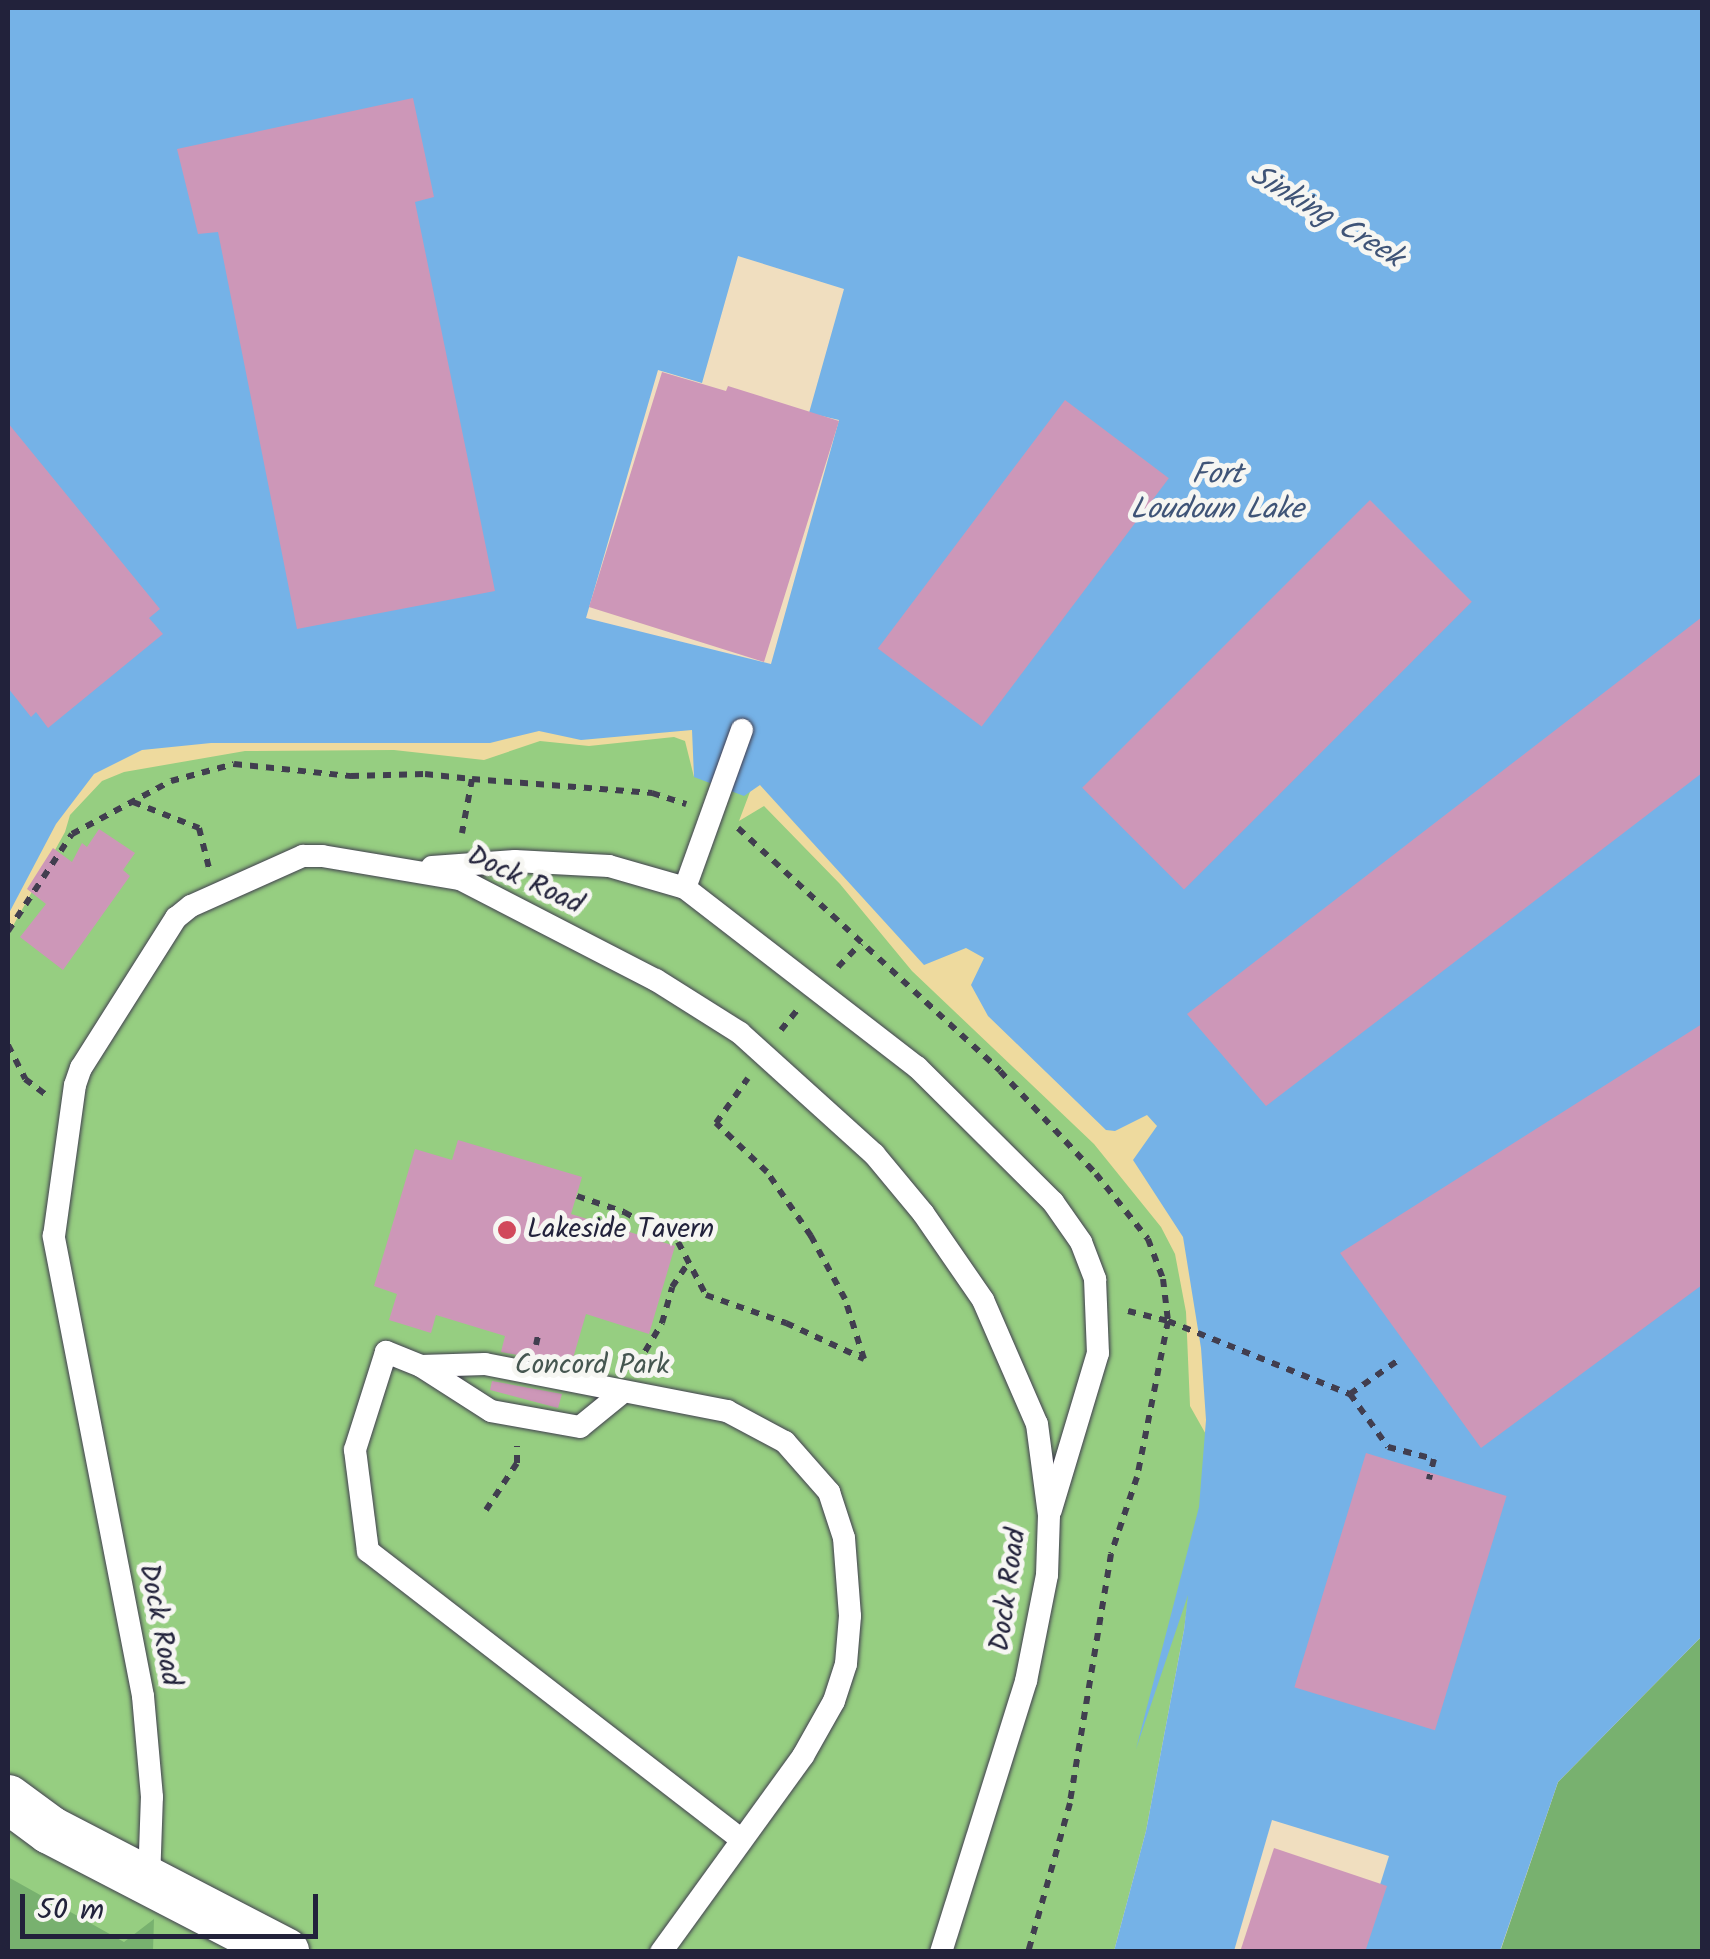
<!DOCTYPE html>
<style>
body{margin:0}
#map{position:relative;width:1710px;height:1959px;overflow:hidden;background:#f0debf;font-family:Kalam,sans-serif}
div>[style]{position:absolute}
.green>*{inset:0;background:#96ce81}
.forest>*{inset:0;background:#78b16f}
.sand>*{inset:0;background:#eeda9e}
.water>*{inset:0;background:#75b2e7}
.pier>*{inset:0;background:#f0debf}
.building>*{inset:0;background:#cd97b8;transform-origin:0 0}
.path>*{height:6px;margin-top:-3px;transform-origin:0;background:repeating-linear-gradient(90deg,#413e4f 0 8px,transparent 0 16px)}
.roads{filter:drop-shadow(0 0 2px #413e4f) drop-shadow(0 0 2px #413e4f)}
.lane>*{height:22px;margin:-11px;padding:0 11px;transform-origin:11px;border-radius:11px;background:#fff}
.street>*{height:48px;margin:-24px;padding:0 24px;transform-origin:24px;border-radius:24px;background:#fff}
.dots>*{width:28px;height:28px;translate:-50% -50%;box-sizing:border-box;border:5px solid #f6f6f2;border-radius:50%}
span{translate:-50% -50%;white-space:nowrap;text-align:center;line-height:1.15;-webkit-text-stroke:10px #f6f6f2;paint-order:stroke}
.street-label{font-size:28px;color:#22223b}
.poi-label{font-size:28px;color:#22223b}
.left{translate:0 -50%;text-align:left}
.park-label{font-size:28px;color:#455650}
.water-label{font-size:30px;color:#3f5477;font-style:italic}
.frame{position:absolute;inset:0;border:10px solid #22223b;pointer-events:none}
.scale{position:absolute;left:20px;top:1894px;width:298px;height:45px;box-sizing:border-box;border:5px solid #22223b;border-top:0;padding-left:12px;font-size:30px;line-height:35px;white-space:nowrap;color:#22223b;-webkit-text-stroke:8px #f6f6f2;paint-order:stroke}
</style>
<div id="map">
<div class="green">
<div style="clip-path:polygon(699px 718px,1238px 1236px,1184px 1630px,1146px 1831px,1114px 1951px,8px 1952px,8px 882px,93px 755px)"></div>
</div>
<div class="forest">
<div style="clip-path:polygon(1702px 1636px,1702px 1951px,1500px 1952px,1558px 1782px)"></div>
<div style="clip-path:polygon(8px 1877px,124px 1942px,154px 1919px,153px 1951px,8px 1951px)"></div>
</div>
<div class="sand">
<div style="clip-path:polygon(718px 718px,694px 777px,685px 741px,674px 737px,589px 746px,540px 741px,484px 760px,394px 750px,245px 751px,124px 772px,102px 781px,70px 815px,65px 832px,8px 935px,8px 882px,47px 793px,193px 726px)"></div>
<div style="clip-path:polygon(768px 744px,1019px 960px,1205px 1183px,1208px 1438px,1190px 1406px,1186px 1312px,1175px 1254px,1161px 1227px,1094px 1144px,912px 971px,840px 884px,764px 806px,739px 821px)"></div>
</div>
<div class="water">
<div style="clip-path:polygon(8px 8px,1702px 8px,1702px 1636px,1558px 1782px,1500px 1951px,1114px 1951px,1146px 1831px,1184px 1630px,1188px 1595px,1136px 1749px,1199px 1507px,1206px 1420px,1201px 1348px,1183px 1237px,1133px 1160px,1157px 1126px,1147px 1115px,1115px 1131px,1106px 1130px,988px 1016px,971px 985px,984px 958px,966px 948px,924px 965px,760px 785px,744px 796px,694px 777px,692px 730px,581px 740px,539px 731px,490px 743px,211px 743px,142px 750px,94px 774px,56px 824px,8px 915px)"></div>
</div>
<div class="pier">
<div style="clip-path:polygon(738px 256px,844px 289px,809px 413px,839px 420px,771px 664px,586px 618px,658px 370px,702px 383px)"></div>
<div style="clip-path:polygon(1272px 1820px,1389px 1856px,1359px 1952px,1234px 1951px)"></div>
</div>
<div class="building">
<div style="clip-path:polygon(413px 98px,434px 197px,415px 202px,495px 591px,297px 629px,218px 232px,198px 234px,177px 149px)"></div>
<div style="clip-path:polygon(662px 372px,726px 391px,728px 386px,839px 421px,764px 662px,589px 607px)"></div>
<div style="left:1065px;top:400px;width:130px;height:311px;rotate:37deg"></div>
<div style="clip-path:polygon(8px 423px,160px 609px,149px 618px,163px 634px,48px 728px,36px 712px,31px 717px,8px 688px)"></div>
<div style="left:1370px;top:500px;width:144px;height:407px;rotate:45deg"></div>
<div style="clip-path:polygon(1702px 617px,1702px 773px,1266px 1106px,1187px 1014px)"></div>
<div style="clip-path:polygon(99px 829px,135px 853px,123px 870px,130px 876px,63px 970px,20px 937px,46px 904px,27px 889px,53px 848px,72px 862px,82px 843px,87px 847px)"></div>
<div style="clip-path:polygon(1702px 1024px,1702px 1285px,1481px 1448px,1340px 1253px)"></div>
<div style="clip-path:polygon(458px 1140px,582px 1177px,571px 1214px,675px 1246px,649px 1334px,586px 1314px,571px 1365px,501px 1352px,505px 1336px,436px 1315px,431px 1333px,389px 1320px,397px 1294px,374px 1286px,415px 1149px,452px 1160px)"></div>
<div style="clip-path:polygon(492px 1381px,562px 1394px,558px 1408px,490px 1390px)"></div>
<div style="left:1366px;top:1453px;width:147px;height:245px;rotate:17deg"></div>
<div style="clip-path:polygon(1274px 1848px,1387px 1886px,1365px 1952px,1240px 1952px)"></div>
</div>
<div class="path">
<div style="left:472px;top:779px;width:181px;rotate:4.4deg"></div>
<div style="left:652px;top:793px;width:36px;rotate:18deg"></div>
<div style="left:133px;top:802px;width:71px;rotate:21.5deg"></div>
<div style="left:199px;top:828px;width:41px;rotate:76deg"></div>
<div style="left:738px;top:828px;width:357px;rotate:42.8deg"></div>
<div style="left:1000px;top:1071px;width:141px;rotate:47deg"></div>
<div style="left:1096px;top:1174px;width:83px;rotate:51.3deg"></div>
<div style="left:1148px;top:1239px;width:43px;rotate:69.4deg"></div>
<div style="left:1163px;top:1279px;width:42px;rotate:83.2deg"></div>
<div style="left:1168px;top:1321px;width:159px;rotate:101.2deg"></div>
<div style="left:1137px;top:1477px;width:81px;rotate:108.7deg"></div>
<div style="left:1111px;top:1554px;width:252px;rotate:99.4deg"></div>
<div style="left:1070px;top:1803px;width:155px;rotate:105.7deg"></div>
<div style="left:8px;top:931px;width:116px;rotate:-56.6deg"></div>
<div style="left:72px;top:834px;width:112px;rotate:-28.2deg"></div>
<div style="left:171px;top:781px;width:65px;rotate:-15.1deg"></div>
<div style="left:234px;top:764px;width:118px;rotate:5.9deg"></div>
<div style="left:351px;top:776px;width:74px;rotate:-1.5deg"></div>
<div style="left:425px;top:774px;width:47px;rotate:6.1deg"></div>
<div style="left:472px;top:779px;width:55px;rotate:100.5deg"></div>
<div style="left:838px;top:967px;width:33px;rotate:-46deg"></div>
<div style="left:781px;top:1030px;width:27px;rotate:-51deg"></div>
<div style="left:8px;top:1045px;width:38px;rotate:63deg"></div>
<div style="left:25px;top:1079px;width:26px;rotate:37deg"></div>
<div style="left:577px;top:1196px;width:50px;rotate:18.8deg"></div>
<div style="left:624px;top:1212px;width:62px;rotate:29.1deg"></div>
<div style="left:678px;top:1242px;width:60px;rotate:62.2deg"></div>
<div style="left:706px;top:1295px;width:85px;rotate:19.3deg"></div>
<div style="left:786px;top:1323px;width:86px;rotate:24.8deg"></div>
<div style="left:864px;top:1359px;width:63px;rotate:-107.6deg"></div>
<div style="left:845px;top:1299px;width:72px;rotate:-118.4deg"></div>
<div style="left:811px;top:1236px;width:78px;rotate:-124.5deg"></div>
<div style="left:767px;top:1172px;width:71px;rotate:-136.1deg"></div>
<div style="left:716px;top:1123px;width:55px;rotate:-54.6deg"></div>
<div style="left:1128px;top:1311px;width:41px;rotate:14deg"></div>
<div style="left:1168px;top:1321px;width:196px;rotate:21.9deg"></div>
<div style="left:1350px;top:1394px;width:65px;rotate:54.4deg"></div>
<div style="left:1388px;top:1447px;width:48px;rotate:14.6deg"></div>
<div style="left:1434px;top:1459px;width:21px;rotate:104deg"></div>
<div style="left:536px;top:1345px;width:14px;rotate:-78deg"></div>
<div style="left:637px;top:1365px;width:49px;rotate:-59.2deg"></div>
<div style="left:662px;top:1323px;width:37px;rotate:-74deg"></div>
<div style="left:672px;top:1287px;width:27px;rotate:-56deg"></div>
<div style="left:1350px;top:1394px;width:61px;rotate:-35deg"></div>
<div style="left:486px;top:1510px;width:56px;rotate:-56.6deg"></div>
<div style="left:517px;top:1463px;width:17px;rotate:-90deg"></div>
</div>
<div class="roads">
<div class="lane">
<div style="left:432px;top:867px;width:83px;rotate:-4.1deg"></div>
<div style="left:515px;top:861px;width:94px;rotate:3deg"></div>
<div style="left:609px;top:866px;width:79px;rotate:16.1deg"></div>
<div style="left:685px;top:888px;width:293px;rotate:37.7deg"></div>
<div style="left:917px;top:1067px;width:192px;rotate:44.8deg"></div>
<div style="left:1053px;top:1202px;width:49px;rotate:55deg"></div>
<div style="left:1081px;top:1242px;width:40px;rotate:69deg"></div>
<div style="left:1095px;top:1279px;width:74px;rotate:87.7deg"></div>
<div style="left:1098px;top:1353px;width:164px;rotate:106.7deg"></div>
<div style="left:685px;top:888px;width:168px;rotate:-70.2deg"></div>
<div style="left:421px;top:1366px;width:64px;rotate:-1.8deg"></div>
<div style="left:485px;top:1364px;width:247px;rotate:11deg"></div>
<div style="left:727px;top:1411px;width:66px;rotate:28.1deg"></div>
<div style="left:785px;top:1442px;width:67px;rotate:48.7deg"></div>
<div style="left:829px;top:1492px;width:48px;rotate:71.9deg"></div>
<div style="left:844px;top:1538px;width:78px;rotate:85.6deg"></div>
<div style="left:850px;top:1616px;width:48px;rotate:94.8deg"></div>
<div style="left:846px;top:1664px;width:39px;rotate:108deg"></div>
<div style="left:834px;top:1701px;width:63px;rotate:119.4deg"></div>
<div style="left:803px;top:1756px;width:242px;rotate:125.9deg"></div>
<div style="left:623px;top:1392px;width:55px;rotate:140.9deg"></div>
<div style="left:580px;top:1427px;width:90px;rotate:-169.8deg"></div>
<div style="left:491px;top:1411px;width:83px;rotate:-147.3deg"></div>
<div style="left:421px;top:1366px;width:38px;rotate:-158deg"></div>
<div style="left:386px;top:1352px;width:103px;rotate:107.6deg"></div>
<div style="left:355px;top:1450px;width:102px;rotate:82.7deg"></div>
<div style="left:368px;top:1551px;width:470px;rotate:37.7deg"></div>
<div style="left:149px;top:1881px;width:84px;rotate:-88deg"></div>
<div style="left:152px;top:1797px;width:101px;rotate:-95.1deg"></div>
<div style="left:143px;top:1696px;width:469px;rotate:-101deg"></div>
<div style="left:54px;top:1236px;width:152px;rotate:-82.1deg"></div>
<div style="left:75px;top:1085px;width:18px;rotate:-71deg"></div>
<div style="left:81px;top:1068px;width:178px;rotate:-57.7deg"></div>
<div style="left:176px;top:918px;width:19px;rotate:-39deg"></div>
<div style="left:191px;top:906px;width:123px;rotate:-24.1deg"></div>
<div style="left:303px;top:856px;width:19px"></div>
<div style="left:322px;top:856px;width:140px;rotate:9.5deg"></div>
<div style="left:460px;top:879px;width:220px;rotate:27.3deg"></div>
<div style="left:656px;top:980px;width:99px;rotate:32.2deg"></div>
<div style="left:740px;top:1033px;width:181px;rotate:42.1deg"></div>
<div style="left:874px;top:1154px;width:77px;rotate:50.3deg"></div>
<div style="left:923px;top:1213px;width:106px;rotate:55.4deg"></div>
<div style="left:983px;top:1300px;width:135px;rotate:66.5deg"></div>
<div style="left:1037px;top:1424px;width:92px;rotate:82.5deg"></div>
<div style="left:1049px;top:1515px;width:60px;rotate:91.9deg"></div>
<div style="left:1047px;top:1575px;width:108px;rotate:101.2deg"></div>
<div style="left:1026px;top:1681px;width:284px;rotate:107.4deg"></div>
</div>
<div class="street">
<div style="left:8px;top:1799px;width:52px;rotate:36.4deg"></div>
<div style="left:50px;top:1830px;width:265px;rotate:27.4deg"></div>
</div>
</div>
<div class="dots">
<div style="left:507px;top:1230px;background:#d1495b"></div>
</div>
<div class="street-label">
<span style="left:525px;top:881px;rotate:25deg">Dock Road</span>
<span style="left:1009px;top:1590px;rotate:-82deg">Dock Road</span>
<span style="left:159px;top:1625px;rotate:79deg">Dock Road</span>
</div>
<div class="poi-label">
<span class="left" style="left:527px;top:1230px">Lakeside Tavern</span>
</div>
<div class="park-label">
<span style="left:592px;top:1366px">Concord Park</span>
</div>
<div class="water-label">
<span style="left:1326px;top:217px;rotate:31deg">Sinking Creek</span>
<span style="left:1217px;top:492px">Fort<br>Loudoun Lake</span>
</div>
<div class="frame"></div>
<div class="scale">50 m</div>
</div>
